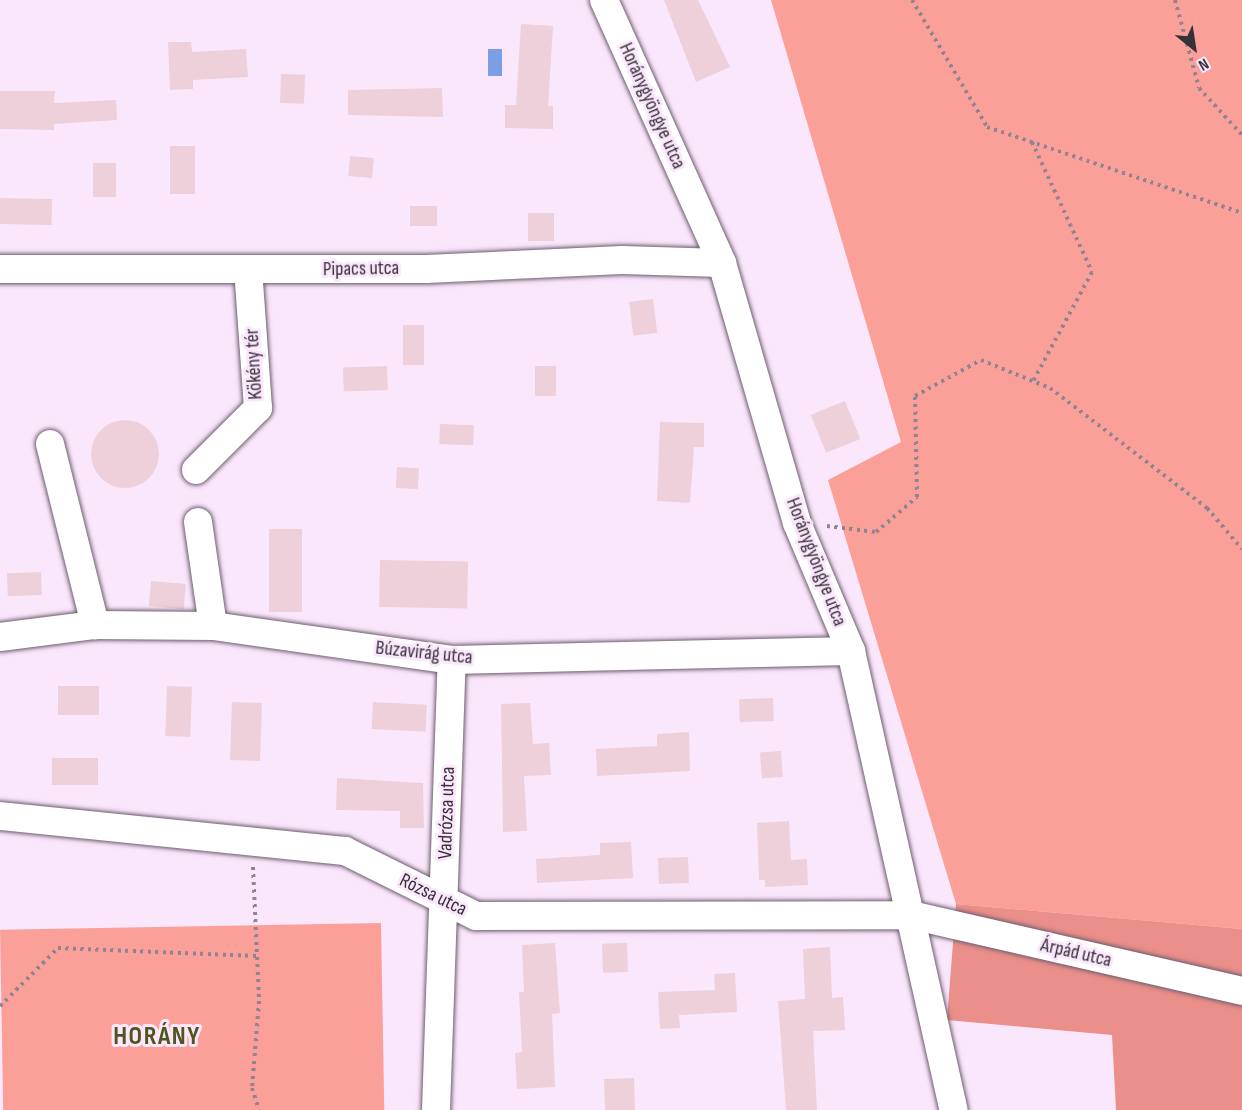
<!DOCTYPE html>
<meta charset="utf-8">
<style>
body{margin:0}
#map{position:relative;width:1242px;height:1110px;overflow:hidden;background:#fbe7fc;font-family:"Sofia Sans Condensed",sans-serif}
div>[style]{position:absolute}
.green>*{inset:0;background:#faa099;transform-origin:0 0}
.forest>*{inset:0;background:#ea8f89}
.water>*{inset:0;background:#7c9ee5;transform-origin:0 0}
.building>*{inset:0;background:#edd0da;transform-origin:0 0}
.round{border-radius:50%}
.path>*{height:4px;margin-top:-2px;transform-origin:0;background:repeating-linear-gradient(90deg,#918492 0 3px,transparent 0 7.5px)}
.roads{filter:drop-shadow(0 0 2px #6e5d6f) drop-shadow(0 0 2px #6e5d6f)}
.minor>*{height:28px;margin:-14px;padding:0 14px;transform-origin:14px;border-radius:14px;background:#fff}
span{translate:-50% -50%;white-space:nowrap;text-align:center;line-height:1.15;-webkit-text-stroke:6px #fbe7fc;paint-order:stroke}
.street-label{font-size:20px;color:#373038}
.district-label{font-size:26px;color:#4f551c;font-weight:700;letter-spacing:1.5px}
.north{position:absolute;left:1164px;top:18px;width:60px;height:60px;-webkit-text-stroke:4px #fbe7fc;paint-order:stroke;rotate:150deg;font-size:16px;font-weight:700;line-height:24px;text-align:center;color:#373038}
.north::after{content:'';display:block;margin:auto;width:21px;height:27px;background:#373038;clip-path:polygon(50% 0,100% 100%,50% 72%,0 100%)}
</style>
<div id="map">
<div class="green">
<div style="clip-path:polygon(771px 0,1242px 0,1242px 929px,956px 904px,828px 480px,901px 442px)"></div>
<div style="left:381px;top:923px;width:187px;height:381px;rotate:89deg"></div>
</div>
<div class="forest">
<div style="clip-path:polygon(956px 904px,1242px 929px,1242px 1110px,1116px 1110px,1112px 1035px,947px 1020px)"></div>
</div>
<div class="water">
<div style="left:488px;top:49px;width:14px;height:27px"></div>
</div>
<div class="building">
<div style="clip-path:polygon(664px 0,698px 0,730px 67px,696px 82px)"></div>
<div style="clip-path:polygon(521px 24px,553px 26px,548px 106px,553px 106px,553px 129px,505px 128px,505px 105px,516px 105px)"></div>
<div style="clip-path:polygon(168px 42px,191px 42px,192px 52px,246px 49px,248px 77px,193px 80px,193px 89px,170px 90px)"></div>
<div style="left:281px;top:74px;width:24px;height:29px;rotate:2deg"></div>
<div style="clip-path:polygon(442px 88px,443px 117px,348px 115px,348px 90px)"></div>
<div style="clip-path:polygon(0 91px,55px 91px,54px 103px,116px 100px,117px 120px,54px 124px,54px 130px,0 129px)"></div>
<div style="left:170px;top:146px;width:25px;height:48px"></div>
<div style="left:350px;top:156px;width:24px;height:20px;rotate:5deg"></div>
<div style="left:93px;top:163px;width:23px;height:34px"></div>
<div style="left:0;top:198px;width:52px;height:26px;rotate:1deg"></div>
<div style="left:410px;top:206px;width:27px;height:20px"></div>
<div style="left:528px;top:213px;width:26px;height:28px"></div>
<div style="left:653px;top:299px;width:34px;height:24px;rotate:83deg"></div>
<div style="left:403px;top:325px;width:21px;height:40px"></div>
<div style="left:387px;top:366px;width:24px;height:44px;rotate:88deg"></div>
<div style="left:535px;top:366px;width:21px;height:30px"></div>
<div style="left:845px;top:401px;width:41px;height:37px;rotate:68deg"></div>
<div class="round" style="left:91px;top:420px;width:68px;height:68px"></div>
<div style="clip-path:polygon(660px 422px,704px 423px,704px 447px,694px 447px,690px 503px,657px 501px)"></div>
<div style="left:440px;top:424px;width:34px;height:20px;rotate:2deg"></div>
<div style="left:397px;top:467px;width:22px;height:21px;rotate:3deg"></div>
<div style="left:269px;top:529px;width:33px;height:83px"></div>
<div style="left:380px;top:560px;width:88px;height:47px;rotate:1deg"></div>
<div style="left:41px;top:572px;width:23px;height:34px;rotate:88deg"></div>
<div style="left:151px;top:581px;width:35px;height:25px;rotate:5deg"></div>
<div style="left:58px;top:686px;width:41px;height:29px"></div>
<div style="left:167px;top:686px;width:25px;height:50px;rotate:2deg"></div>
<div style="left:773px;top:698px;width:23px;height:34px;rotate:88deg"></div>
<div style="left:232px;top:702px;width:30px;height:58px;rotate:2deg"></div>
<div style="left:373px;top:702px;width:54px;height:27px;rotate:3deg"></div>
<div style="clip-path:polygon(530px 703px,533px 744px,549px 743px,551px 775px,524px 776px,527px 831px,503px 832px,501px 704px)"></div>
<div style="clip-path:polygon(689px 732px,690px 771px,597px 776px,596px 749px,657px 746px,657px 734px)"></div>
<div style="left:781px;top:751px;width:26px;height:21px;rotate:86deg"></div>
<div style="left:52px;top:758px;width:46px;height:27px"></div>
<div style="clip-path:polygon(337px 778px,423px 783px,424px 828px,400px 828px,400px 811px,336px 810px)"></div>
<div style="clip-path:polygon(789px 821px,791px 860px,807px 859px,808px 885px,765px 887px,765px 880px,759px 880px,757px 823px)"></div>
<div style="clip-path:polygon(631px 842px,633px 878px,537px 883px,536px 859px,600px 855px,600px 843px)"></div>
<div style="left:688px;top:857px;width:26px;height:30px;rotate:88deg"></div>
<div style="clip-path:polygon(555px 943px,560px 1013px,552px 1014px,555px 1087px,517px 1089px,515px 1053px,522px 1052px,519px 992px,524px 992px,522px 945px)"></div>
<div style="left:627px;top:943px;width:29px;height:25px;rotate:88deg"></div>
<div style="clip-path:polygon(830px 947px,832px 998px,843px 997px,845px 1030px,813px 1031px,817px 1110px,786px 1110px,778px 1001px,805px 999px,803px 949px)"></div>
<div style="clip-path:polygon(735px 973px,737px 1012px,679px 1015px,680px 1028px,660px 1029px,658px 992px,715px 990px,714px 974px)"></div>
<div style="left:634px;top:1078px;width:32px;height:30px;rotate:88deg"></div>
</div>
<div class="path">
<div style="left:912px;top:0;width:147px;rotate:59.4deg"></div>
<div style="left:987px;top:127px;width:269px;rotate:18.6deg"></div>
<div style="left:1175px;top:0;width:91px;rotate:74.7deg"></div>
<div style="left:1199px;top:88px;width:64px;rotate:47.5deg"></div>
<div style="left:1032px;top:142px;width:143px;rotate:65.2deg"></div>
<div style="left:1092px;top:272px;width:124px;rotate:118.4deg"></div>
<div style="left:827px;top:526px;width:49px;rotate:7deg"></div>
<div style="left:876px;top:532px;width:54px;rotate:-40.5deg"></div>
<div style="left:917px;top:497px;width:101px;rotate:-91.1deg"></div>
<div style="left:915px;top:396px;width:75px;rotate:-28.6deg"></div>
<div style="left:981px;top:360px;width:74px;rotate:22.1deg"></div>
<div style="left:1050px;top:388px;width:198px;rotate:37.4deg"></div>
<div style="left:1207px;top:508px;width:54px;rotate:49.5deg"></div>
<div style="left:253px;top:867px;width:134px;rotate:87.4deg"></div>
<div style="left:259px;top:1001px;width:87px;rotate:94.6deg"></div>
<div style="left:252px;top:1088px;width:23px;rotate:72deg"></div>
<div style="left:0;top:1006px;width:82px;rotate:-45deg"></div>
<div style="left:58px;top:948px;width:199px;rotate:2.3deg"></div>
</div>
<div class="roads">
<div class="minor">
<div style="left:604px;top:0;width:288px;rotate:65.8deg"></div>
<div style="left:722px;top:263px;width:271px;rotate:73.9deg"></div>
<div style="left:797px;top:523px;width:139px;rotate:67.1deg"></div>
<div style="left:851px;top:651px;width:470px;rotate:77.4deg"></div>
<div style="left:0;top:269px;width:426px"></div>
<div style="left:426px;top:269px;width:196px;rotate:-2.6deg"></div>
<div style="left:622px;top:260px;width:100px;rotate:1.7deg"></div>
<div style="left:50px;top:444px;width:187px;rotate:76deg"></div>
<div style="left:196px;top:470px;width:88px;rotate:-45deg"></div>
<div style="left:258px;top:408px;width:138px;rotate:-94.1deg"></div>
<div style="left:198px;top:522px;width:105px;rotate:81.8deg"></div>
<div style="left:0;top:637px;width:96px;rotate:-7.2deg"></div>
<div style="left:95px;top:625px;width:118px;rotate:0.5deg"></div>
<div style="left:213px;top:626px;width:241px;rotate:8.1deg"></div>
<div style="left:452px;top:660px;width:399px;rotate:-1.3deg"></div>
<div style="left:0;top:816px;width:347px;rotate:5.8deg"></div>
<div style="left:345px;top:851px;width:146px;rotate:26.4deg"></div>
<div style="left:476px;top:916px;width:435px;rotate:-0.1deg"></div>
<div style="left:911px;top:915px;width:340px;rotate:12.9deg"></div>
<div style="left:436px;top:1110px;width:450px;rotate:-88deg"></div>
</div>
</div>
<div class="street-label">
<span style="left:652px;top:106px;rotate:66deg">Horánygyöngye utca</span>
<span style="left:361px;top:269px;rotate:-1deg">Pipacs utca</span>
<span style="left:254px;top:364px;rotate:-93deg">Kökény tér</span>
<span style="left:816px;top:562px;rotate:69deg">Horánygyöngye utca</span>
<span style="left:424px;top:653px;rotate:6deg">Búzavirág utca</span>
<span style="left:447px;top:813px;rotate:-88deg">Vadrózsa utca</span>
<span style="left:433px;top:895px;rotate:26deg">Rózsa utca</span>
<span style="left:1076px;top:953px;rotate:13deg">Árpád utca</span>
</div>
<div class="district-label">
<span style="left:157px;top:1037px">HORÁNY</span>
</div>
<div class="north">N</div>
</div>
